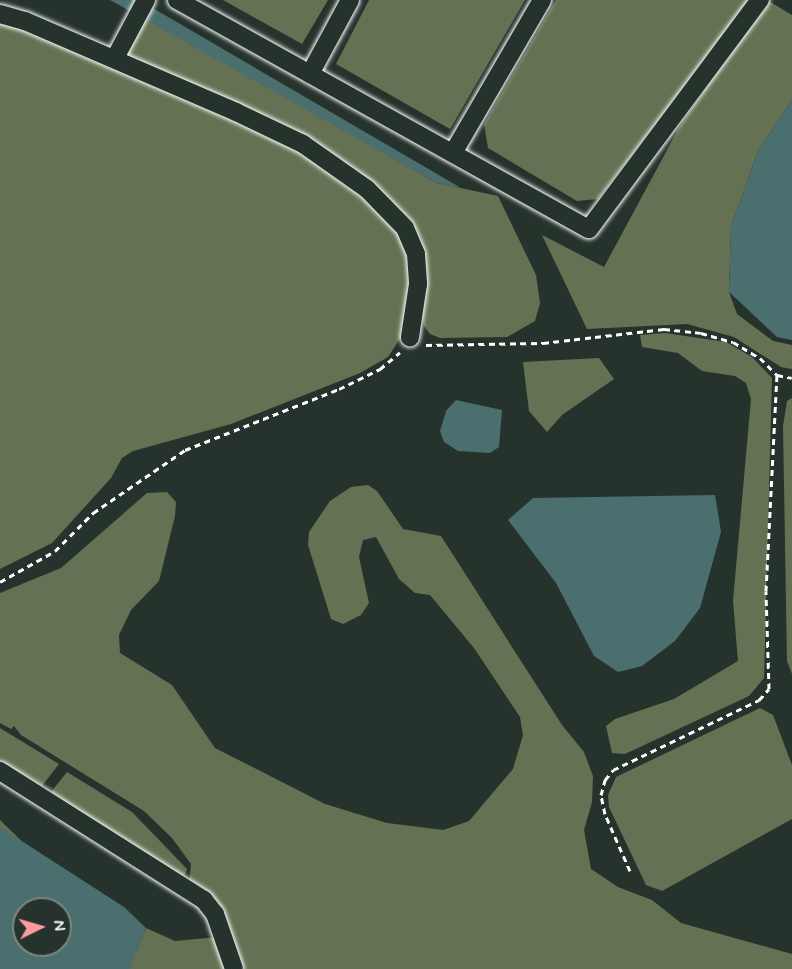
<!DOCTYPE html>
<style>
body{margin:0}
#map{position:relative;width:792px;height:969px;overflow:hidden;background:#26332d;font-family:Mynerve,sans-serif}
div>[style]{position:absolute}
.green>*{inset:0;background:#647253}
.water>*{inset:0;background:#4a6f6e}
.path>*{height:3px;margin-top:-1.5px;transform-origin:0;background:repeating-linear-gradient(90deg,#fff 0 6px,transparent 0 10.5px)}
.roads{filter:drop-shadow(0 0 2px #fff) drop-shadow(0 0 2px #fff)}
.street>*{height:18px;margin:-9px;padding:0 9px;transform-origin:9px;border-radius:9px;background:#26332d}
span{translate:-50% -50%;white-space:nowrap;text-align:center;line-height:1.15;-webkit-text-stroke:4.5px #26332d;paint-order:stroke}
.north{position:absolute;left:12px;top:897px;width:60px;height:60px;box-sizing:border-box;background:#26332d;border:2px solid #7d8581;border-radius:50%;rotate:85deg;font-size:16px;font-weight:700;line-height:24px;text-align:center;color:#fff}
.north::after{content:'';display:block;margin:auto;width:21px;height:27px;background:#ff9aa2;clip-path:polygon(50% 0,100% 100%,50% 72%,0 100%)}
</style>
<div id="map">
<div class="green">
<div style="clip-path:polygon(223px 0,328px 0,302px 44px)"></div>
<div style="clip-path:polygon(369px 0,525px 0,450px 129px,336px 64px)"></div>
<div style="clip-path:polygon(556px 0,750px 0,598px 199px,577px 201px,488px 148px,484px 124px)"></div>
<div style="clip-path:polygon(767px 0,792px 15px,792px 100px,758px 151px,731px 227px,729px 292px,737px 314px,773px 341px,792px 345px,792px 369px,781px 367px,734px 337px,687px 324px,587px 329px,542px 235px,604px 267px,680px 126px)"></div>
<div style="clip-path:polygon(145px 17px,437px 183px,498px 196px,536px 275px,540px 303px,535px 321px,507px 337px,440px 338px,430px 334px,424px 326px,420px 306px,417px 234px,408px 217px,387px 201px,379px 212px,407px 245px,411px 267px,403px 334px,388px 357px,360px 373px,231px 424px,133px 451px,122px 458px,111px 478px,52px 543px,0 569px,0 22px,123px 62px)"></div>
<div style="clip-path:polygon(665px 333px,726px 342px,752px 357px,772px 378px,764px 678px,749px 696px,625px 754px,612px 753px,606px 726px,615px 719px,674px 699px,738px 661px,733px 601px,751px 399px,746px 383px,735px 376px,702px 371px,678px 353px,642px 347px,640px 335px)"></div>
<div style="clip-path:polygon(599px 358px,614px 379px,562px 415px,547px 432px,529px 411px,523px 362px)"></div>
<div style="clip-path:polygon(792px 398px,792px 674px,787px 661px,783px 426px,787px 401px)"></div>
<div style="clip-path:polygon(evenodd,368px 485px,377px 491px,403px 529px,441px 536px,562px 725px,584px 752px,593px 776px,592px 802px,584px 830px,591px 869px,618px 887px,652px 900px,681px 923px,792px 954px,792px 969px,0 969px,0 820px,136px 953px,146px 928px,175px 941px,219px 937px,189px 885px,191px 864px,172px 838px,144px 811px,21px 735px,14px 726px,11px 729px,0 723px,0 593px,61px 568px,147px 493px,167px 492px,176px 502px,175px 516px,159px 581px,131px 610px,119px 635px,120px 653px,172px 685px,215px 748px,325px 804px,387px 823px,443px 830px,469px 821px,513px 769px,523px 735px,520px 717px,474px 648px,430px 595px,415px 593px,399px 579px,376px 537px,363px 540px,359px 557px,369px 603px,361px 615px,343px 624px,331px 619px,308px 545px,309px 532px,330px 501px,351px 487px,368px 485px,24px 909px,60px 909px,60px 945px,24px 945px,24px 909px)"></div>
<div style="clip-path:polygon(760px 708px,773px 715px,792px 765px,792px 819px,662px 891px,646px 885px,609px 807px,608px 795px,616px 777px)"></div>
<div style="clip-path:polygon(0 728px,59px 764px,42px 786px,0 761px)"></div>
<div style="clip-path:polygon(67px 772px,132px 812px,187px 869px,183px 880px,51px 792px)"></div>
</div>
<div class="water">
<div style="clip-path:polygon(110px 0,139px 0,461px 188px,437px 183px)"></div>
<div style="clip-path:polygon(792px 100px,792px 340px,777px 337px,729px 292px,731px 227px,758px 151px)"></div>
<div style="clip-path:polygon(456px 400px,502px 410px,499px 447px,490px 453px,458px 451px,444px 442px,440px 431px,446px 411px)"></div>
<div style="clip-path:polygon(715px 495px,721px 532px,700px 608px,675px 641px,642px 666px,618px 672px,594px 656px,556px 583px,508px 520px,533px 498px)"></div>
<div style="clip-path:polygon(evenodd,0 827px,124px 907px,146px 928px,130px 969px,0 969px,0 827px,24px 909px,60px 909px,60px 945px,24px 945px,24px 909px)"></div>
</div>
<div class="path">
<div style="left:426px;top:345px;width:117px;rotate:-1deg"></div>
<div style="left:543px;top:343px;width:122px;rotate:-6.6deg"></div>
<div style="left:664px;top:329px;width:37px;rotate:6deg"></div>
<div style="left:701px;top:333px;width:33px;rotate:16deg"></div>
<div style="left:733px;top:342px;width:31px;rotate:31deg"></div>
<div style="left:760px;top:358px;width:24px;rotate:45deg"></div>
<div style="left:777px;top:375px;width:15px;rotate:11deg"></div>
<div style="left:0;top:582px;width:63px;rotate:-29.4deg"></div>
<div style="left:55px;top:551px;width:54px;rotate:-45deg"></div>
<div style="left:93px;top:513px;width:112px;rotate:-34.4deg"></div>
<div style="left:185px;top:450px;width:166px;rotate:-21.6deg"></div>
<div style="left:339px;top:389px;width:46px;rotate:-26deg"></div>
<div style="left:380px;top:369px;width:26px;rotate:-40deg"></div>
<div style="left:630px;top:871px;width:62px;rotate:-113.7deg"></div>
<div style="left:605px;top:814px;width:19px;rotate:-102deg"></div>
<div style="left:601px;top:795px;width:16px;rotate:-75deg"></div>
<div style="left:605px;top:780px;width:13px;rotate:-51deg"></div>
<div style="left:613px;top:770px;width:162px;rotate:-25.6deg"></div>
<div style="left:759px;top:700px;width:15px;rotate:-48deg"></div>
<div style="left:769px;top:689px;width:98px;rotate:-91.8deg"></div>
<div style="left:766px;top:591px;width:216px;rotate:-87.1deg"></div>
</div>
<div class="roads">
<div class="street">
<div style="left:177px;top:0;width:471px;rotate:29.1deg"></div>
<div style="left:589px;top:229px;width:286px;rotate:-53.3deg"></div>
<div style="left:0;top:14px;width:26px;rotate:16deg"></div>
<div style="left:25px;top:21px;width:230px;rotate:23.3deg"></div>
<div style="left:236px;top:112px;width:74px;rotate:25.5deg"></div>
<div style="left:303px;top:144px;width:78px;rotate:35.1deg"></div>
<div style="left:367px;top:189px;width:54px;rotate:45.7deg"></div>
<div style="left:405px;top:228px;width:28px;rotate:67deg"></div>
<div style="left:416px;top:254px;width:30px;rotate:86deg"></div>
<div style="left:418px;top:284px;width:54px;rotate:98.6deg"></div>
<div style="left:115px;top:58px;width:66px;rotate:-61.9deg"></div>
<div style="left:310px;top:74px;width:84px;rotate:-61.6deg"></div>
<div style="left:453px;top:153px;width:177px;rotate:-59.8deg"></div>
<div style="left:0;top:771px;width:241px;rotate:32.3deg"></div>
<div style="left:204px;top:900px;width:18px;rotate:52deg"></div>
<div style="left:215px;top:914px;width:58px;rotate:70.9deg"></div>
</div>
</div>
<div class="north">N</div>
</div>
